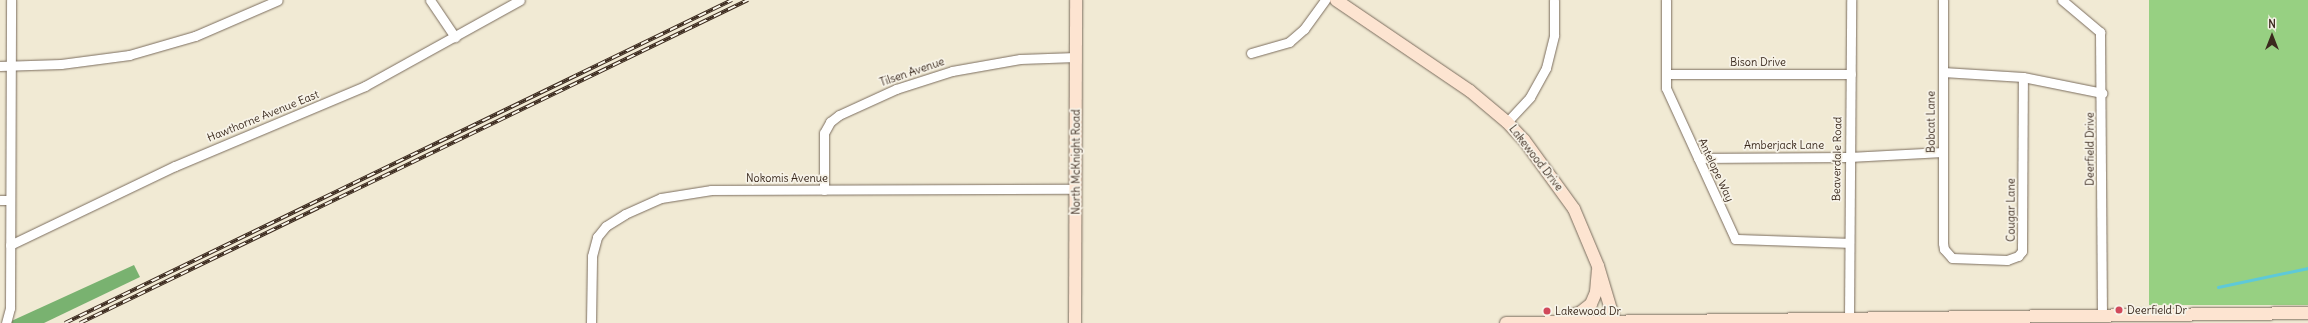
<!DOCTYPE html>
<style>
body{margin:0}
#map{position:relative;width:2308px;height:323px;overflow:hidden;background:#f1ead4;font-family:Delius,sans-serif}
div>[style]{position:absolute}
.green>*{inset:0;background:#97d082;transform-origin:0 0}
.forest>*{inset:0;background:#79b270}
.stream>*{height:2.5px;margin:-1.25px;padding:0 1.25px;transform-origin:1.25px;border-radius:1.25px;background:#5ec9d8}
.roads{filter:drop-shadow(0 0 1px #7b6d5e) drop-shadow(0 0 1px #7b6d5e)}
.street>*{height:9px;margin:-4.5px;padding:0 4.5px;transform-origin:4.5px;border-radius:4.5px;background:#fff}
.secondary>*{height:12px;margin:-6px;padding:0 6px;transform-origin:6px;border-radius:6px;background:#fde4d1}
.rail>*{height:4px;margin-top:-2px;transform-origin:0;background:repeating-linear-gradient(90deg,#f7f3e8 0 8px,#3b2a1e 0 16px);box-sizing:border-box;border-block:1px solid #3b2a1e}
.dots>*{width:11px;height:11px;translate:-50% -50%;box-sizing:border-box;border:2px solid #f7f3e8;border-radius:50%}
span{translate:-50% -50%;white-space:nowrap;text-align:center;line-height:1.15;-webkit-text-stroke:3.5px #f7f3e8;paint-order:stroke}
.street-label{font-size:11px;color:#3b2a1e}
.poi-label{font-size:11px;color:#3b2a1e}
.left{translate:0 -50%;text-align:left}
.north{position:absolute;left:2252px;top:16px;width:40px;height:40px;-webkit-text-stroke:3px #f7f3e8;paint-order:stroke;rotate:0deg;font-size:11px;font-weight:700;line-height:16px;text-align:center;color:#3b2a1e}
.north::after{content:'';display:block;margin:auto;width:14px;height:18px;background:#3b2a1e;clip-path:polygon(50% 0,100% 100%,50% 72%,0 100%)}
</style>
<div id="map">
<div class="green">
<div style="left:2149px;top:0;width:159px;height:305px"></div>
</div>
<div class="forest">
<div style="clip-path:polygon(134px 265px,140px 277px,44px 323px,7px 323px)"></div>
</div>
<div class="stream">
<div style="left:2218px;top:287px;width:92px;rotate:-11.9deg"></div>
</div>
<div class="roads">
<div class="street">
<div style="left:430px;top:0;width:45px;rotate:56deg"></div>
<div style="left:1666px;top:0;width:88px;rotate:90deg"></div>
<div style="left:1666px;top:88px;width:166px;rotate:65.4deg"></div>
<div style="left:1735px;top:239px;width:113px;rotate:2deg"></div>
<div style="left:1943px;top:0;width:243px;rotate:90deg"></div>
<div style="left:1943px;top:243px;width:6px;rotate:81deg"></div>
<div style="left:1944px;top:249px;width:12px;rotate:48deg"></div>
<div style="left:1952px;top:258px;width:55px;rotate:2.1deg"></div>
<div style="left:2007px;top:260px;width:12px;rotate:-20deg"></div>
<div style="left:2018px;top:256px;width:6px;rotate:-51deg"></div>
<div style="left:2022px;top:251px;width:174px;rotate:-89.7deg"></div>
<div style="left:2062px;top:0;width:50px;rotate:40.1deg"></div>
<div style="left:2100px;top:32px;width:284px;rotate:89.6deg"></div>
<div style="left:1251px;top:53px;width:40px;rotate:-16deg"></div>
<div style="left:1289px;top:42px;width:20px;rotate:-41deg"></div>
<div style="left:1304px;top:29px;width:36px;rotate:-54deg"></div>
<div style="left:0;top:66px;width:61px;rotate:-1.9deg"></div>
<div style="left:61px;top:64px;width:69px;rotate:-7.5deg"></div>
<div style="left:129px;top:55px;width:69px;rotate:-16.1deg"></div>
<div style="left:195px;top:36px;width:90px;rotate:-23.4deg"></div>
<div style="left:1943px;top:72px;width:80px;rotate:3.6deg"></div>
<div style="left:2023px;top:77px;width:81px;rotate:11.4deg"></div>
<div style="left:1666px;top:74px;width:185px"></div>
<div style="left:1507px;top:122px;width:34px;rotate:-47deg"></div>
<div style="left:1530px;top:97px;width:33px;rotate:-61deg"></div>
<div style="left:1546px;top:68px;width:34px;rotate:-76deg"></div>
<div style="left:1554px;top:35px;width:35px;rotate:-90deg"></div>
<div style="left:1698px;top:158px;width:151px;rotate:-0.4deg"></div>
<div style="left:1849px;top:157px;width:94px;rotate:-3deg"></div>
<div style="left:824px;top:190px;width:57px;rotate:-90deg"></div>
<div style="left:824px;top:133px;width:13px;rotate:-61deg"></div>
<div style="left:830px;top:122px;width:11px;rotate:-38deg"></div>
<div style="left:839px;top:115px;width:63px;rotate:-24.5deg"></div>
<div style="left:896px;top:89px;width:59px;rotate:-17.8deg"></div>
<div style="left:952px;top:71px;width:69px;rotate:-10deg"></div>
<div style="left:1020px;top:59px;width:56px;rotate:-2deg"></div>
<div style="left:0;top:200px;width:10px"></div>
<div style="left:10px;top:245px;width:183px;rotate:-25.6deg"></div>
<div style="left:175px;top:166px;width:206px;rotate:-22.8deg"></div>
<div style="left:365px;top:86px;width:177px;rotate:-29deg"></div>
<div style="left:1849px;top:319px;width:319px;rotate:-89.6deg"></div>
<div style="left:6px;top:323px;width:16px;rotate:-75deg"></div>
<div style="left:10px;top:308px;width:308px;rotate:-89.8deg"></div>
<div style="left:591px;top:323px;width:67px;rotate:-89.1deg"></div>
<div style="left:592px;top:256px;width:20px;rotate:-75deg"></div>
<div style="left:597px;top:237px;width:14px;rotate:-51deg"></div>
<div style="left:606px;top:226px;width:22px;rotate:-32deg"></div>
<div style="left:625px;top:214px;width:39px;rotate:-24deg"></div>
<div style="left:661px;top:198px;width:51px;rotate:-9.1deg"></div>
<div style="left:711px;top:190px;width:365px;rotate:-0.2deg"></div>
</div>
<div class="secondary">
<div style="left:1336px;top:0;width:162px;rotate:34.2deg"></div>
<div style="left:1470px;top:91px;width:48px;rotate:40deg"></div>
<div style="left:1507px;top:122px;width:25px;rotate:47deg"></div>
<div style="left:1524px;top:140px;width:85px;rotate:54.1deg"></div>
<div style="left:1574px;top:209px;width:62px;rotate:67.2deg"></div>
<div style="left:1598px;top:266px;width:59px;rotate:73.4deg"></div>
<div style="left:1564px;top:318px;width:18px;rotate:-19deg"></div>
<div style="left:1581px;top:312px;width:13px;rotate:-39deg"></div>
<div style="left:1591px;top:304px;width:13px;rotate:-67deg"></div>
<div style="left:1596px;top:292px;width:21px;rotate:-85deg"></div>
<div style="left:1075px;top:323px;width:323px;rotate:-89.8deg"></div>
<div style="left:1506px;top:323px;width:802px;rotate:-0.71deg"></div>
</div>
</div>
<div class="rail">
<div style="left:65px;top:323px;width:741px;rotate:-25.84deg"></div>
<div style="left:80px;top:323px;width:742px;rotate:-25.81deg"></div>
</div>
<div class="dots">
<div style="left:2119px;top:310px;background:#d1495b"></div>
<div style="left:1547px;top:311px;background:#d1495b"></div>
</div>
<div class="street-label">
<span style="left:1758px;top:62px">Bison Drive</span>
<span style="left:912px;top:72px;rotate:-19deg">Tilsen Avenue</span>
<span style="left:263px;top:116px;rotate:-22deg">Hawthorne Avenue East</span>
<span style="left:1931px;top:122px;rotate:-90deg">Bobcat Lane</span>
<span style="left:1784px;top:145px">Amberjack Lane</span>
<span style="left:2090px;top:149px;rotate:-90deg">Deerfield Drive</span>
<span style="left:1536px;top:158px;rotate:52deg">Lakewood Drive</span>
<span style="left:1837px;top:159px;rotate:-89deg">Beaverdale Road</span>
<span style="left:1076px;top:162px;rotate:-90deg">North McKnight Road</span>
<span style="left:1716px;top:170px;rotate:65deg">Antelope Way</span>
<span style="left:787px;top:178px">Nokomis Avenue</span>
<span style="left:2011px;top:210px;rotate:-90deg">Cougar Lane</span>
</div>
<div class="poi-label">
<span class="left" style="left:2127px;top:310px">Deerfield Dr</span>
<span class="left" style="left:1555px;top:311px">Lakewood Dr</span>
</div>
<div class="north">N</div>
</div>
